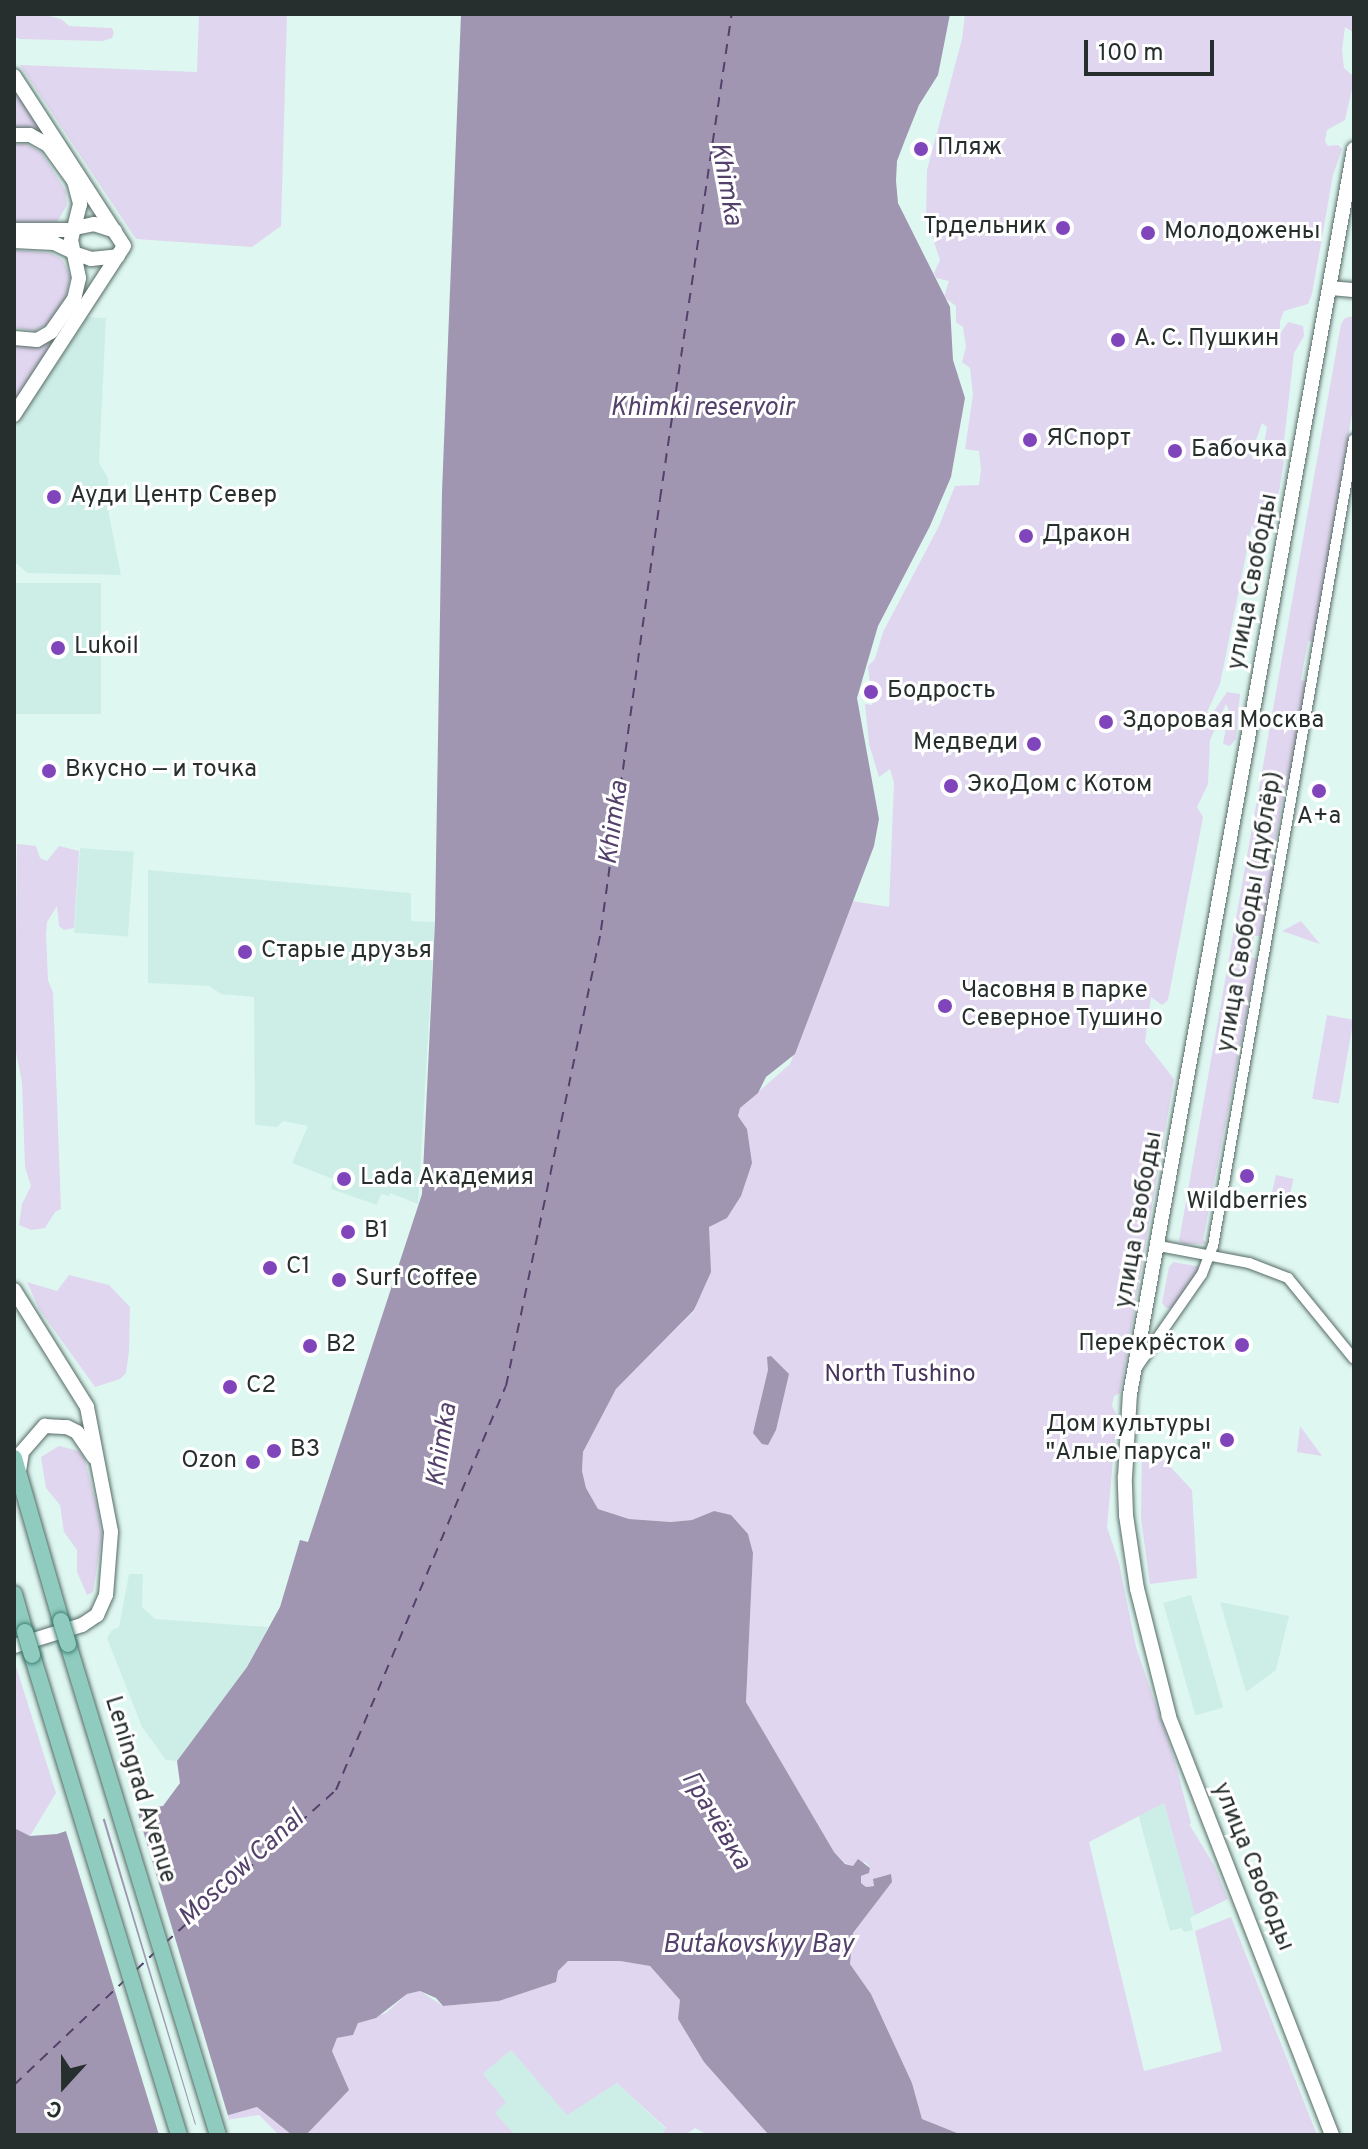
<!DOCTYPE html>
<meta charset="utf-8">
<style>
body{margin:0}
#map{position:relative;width:1368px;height:2149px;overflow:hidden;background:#dff7f1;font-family:Overpass,sans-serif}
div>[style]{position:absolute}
.built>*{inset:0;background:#cdeee6;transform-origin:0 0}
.green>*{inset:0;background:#e0d6ef;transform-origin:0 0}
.water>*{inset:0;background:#a196b1}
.pier>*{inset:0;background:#dff7f1}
.ferry>*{height:2px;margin-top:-1px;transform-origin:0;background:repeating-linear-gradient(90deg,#53416b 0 10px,transparent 0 18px)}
.roads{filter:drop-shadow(0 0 2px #566b66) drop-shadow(0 0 2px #566b66)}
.street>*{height:10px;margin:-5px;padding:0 5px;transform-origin:5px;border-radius:5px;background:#fff}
.secondary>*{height:14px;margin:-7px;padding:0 7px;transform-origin:7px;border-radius:7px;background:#fff}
.primary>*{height:16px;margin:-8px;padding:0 8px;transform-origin:8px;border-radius:8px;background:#8fcbbf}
.bridges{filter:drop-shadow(0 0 2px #3a7e71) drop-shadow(0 0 2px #3a7e71)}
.primary-bridge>*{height:16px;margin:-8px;padding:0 8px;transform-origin:8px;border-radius:8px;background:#8fcbbf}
.dots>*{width:22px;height:22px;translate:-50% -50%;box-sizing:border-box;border:4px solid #fff;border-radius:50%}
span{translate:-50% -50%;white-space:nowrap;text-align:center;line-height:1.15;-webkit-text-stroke:6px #fff;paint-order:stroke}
.poi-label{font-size:24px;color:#262f2d}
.left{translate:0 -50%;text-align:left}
.right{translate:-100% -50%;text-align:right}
.street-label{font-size:24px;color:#262f2d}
.park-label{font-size:24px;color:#46345c}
.water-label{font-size:26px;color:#53416b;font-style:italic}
.frame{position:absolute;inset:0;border:16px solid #262f2d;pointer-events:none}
.north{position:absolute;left:24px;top:2045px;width:80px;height:80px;-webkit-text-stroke:6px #fff;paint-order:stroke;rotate:201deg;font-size:22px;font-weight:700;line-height:32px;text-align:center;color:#262f2d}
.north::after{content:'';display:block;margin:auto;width:28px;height:36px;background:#262f2d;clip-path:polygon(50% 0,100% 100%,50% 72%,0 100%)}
.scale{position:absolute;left:1084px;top:40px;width:130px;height:36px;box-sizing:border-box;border:4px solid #262f2d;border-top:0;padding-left:10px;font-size:24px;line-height:28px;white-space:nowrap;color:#262f2d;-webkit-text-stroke:6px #fff;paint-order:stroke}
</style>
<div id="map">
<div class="built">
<div style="clip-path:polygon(88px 317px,106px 318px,99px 463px,108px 478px,109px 515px,121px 575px,27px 573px,15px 562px,16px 426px)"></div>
<div style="left:16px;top:583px;width:85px;height:131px"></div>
<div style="left:80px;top:848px;width:54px;height:85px;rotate:4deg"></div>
<div style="clip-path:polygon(148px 870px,411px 893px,411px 921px,435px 922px,418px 1204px,390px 1193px,389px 1196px,381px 1194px,377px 1205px,331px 1189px,333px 1179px,292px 1163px,308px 1126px,283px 1121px,277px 1127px,255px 1125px,254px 997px,221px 994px,209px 986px,148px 983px)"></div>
<div style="clip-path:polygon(129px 1574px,143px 1574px,142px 1607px,155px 1619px,268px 1627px,247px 1667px,177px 1761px,166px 1760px,142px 1727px,107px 1638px,112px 1630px,119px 1627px)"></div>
<div style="left:1191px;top:1595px;width:117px;height:29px;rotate:74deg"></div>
<div style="clip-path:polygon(1220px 1602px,1289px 1616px,1276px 1670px,1246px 1692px)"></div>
<div style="clip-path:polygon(1164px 1803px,1195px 1915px,1190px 1918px,1193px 1930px,1184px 1932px,1181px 1928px,1170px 1931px,1138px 1814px)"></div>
<div style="clip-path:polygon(511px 2050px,567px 2114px,617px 2083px,666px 2129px,662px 2135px,515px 2135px,494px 2113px,483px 2074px)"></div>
</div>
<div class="green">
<div style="clip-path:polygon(14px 14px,40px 14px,61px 19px,69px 26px,112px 28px,114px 33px,112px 38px,103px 41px,19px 39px,14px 36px)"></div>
<div style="clip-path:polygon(199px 14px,287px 14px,281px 226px,252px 247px,136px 239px,20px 65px,197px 72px)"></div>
<div style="clip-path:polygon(965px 14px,1354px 14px,1354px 33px,1345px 27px,1342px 50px,1344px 68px,1354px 77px,1352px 89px,1345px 120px,1327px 130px,1325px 141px,1328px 146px,1338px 145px,1342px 149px,1333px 175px,1312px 294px,1308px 304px,1284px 311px,1280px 321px,1280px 334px,1288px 322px,1303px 326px,1304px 336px,1294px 353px,1284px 441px,1279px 451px,1264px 444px,1267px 427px,1262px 423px,1251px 454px,1253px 459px,1277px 456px,1284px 461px,1274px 522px,1268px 537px,1256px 535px,1252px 525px,1220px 684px,1207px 712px,1212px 714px,1227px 692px,1240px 694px,1236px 739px,1230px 746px,1223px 744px,1229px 711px,1226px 704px,1210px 740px,1208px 784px,1197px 807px,1203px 817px,1168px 1000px,1162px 1005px,1151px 997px,1145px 1042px,1174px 1079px,1120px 1393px,1114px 1396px,1112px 1406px,1117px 1415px,1107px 1527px,1119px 1563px,1136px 1647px,1174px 1758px,1191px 1823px,1189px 1824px,1214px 1865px,1228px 1899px,1195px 1915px,1164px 1803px,1089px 1842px,1144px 2071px,1222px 2051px,1195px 1931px,1231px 1917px,1317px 2135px,962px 2135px,922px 2119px,912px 2083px,871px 1994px,850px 1964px,853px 1933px,892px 1882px,866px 1887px,861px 1883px,861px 1876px,869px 1873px,870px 1867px,865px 1862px,853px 1866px,845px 1863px,834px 1852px,746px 1702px,753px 1553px,748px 1534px,714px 1511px,692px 1520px,671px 1522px,629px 1519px,598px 1509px,586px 1488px,582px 1471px,583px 1452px,616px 1389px,695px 1310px,709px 1226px,727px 1218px,741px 1196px,747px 1129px,738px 1116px,740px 1108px,790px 1064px,852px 901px,889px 907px,894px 783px,890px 769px,879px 777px,869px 744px,865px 704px,872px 705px,868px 666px,875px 659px,883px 632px,939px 526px,955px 486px,979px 485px,981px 470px,979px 451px,965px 449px,973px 395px,970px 368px,962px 362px,966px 347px,963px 327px,956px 322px,956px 306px,944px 297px,949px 281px,936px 278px,934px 273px,940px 260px,926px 218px,927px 170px,962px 39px)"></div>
<div style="clip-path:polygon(14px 83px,46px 136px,32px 129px,14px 130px)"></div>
<div style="clip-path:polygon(24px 143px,41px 152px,66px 191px,67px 205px,57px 222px,14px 222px,14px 145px)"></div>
<div style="clip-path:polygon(14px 250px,51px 253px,63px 260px,70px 277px,65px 300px,49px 323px,34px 331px,14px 327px)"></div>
<div style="clip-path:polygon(1354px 316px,1354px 402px,1314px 642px,1308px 641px,1301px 680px,1307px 682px,1289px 787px,1285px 787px,1272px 861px,1276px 863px,1261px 936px,1254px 936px,1251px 957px,1257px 959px,1203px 1240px,1209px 1244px,1184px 1244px,1179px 1241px,1341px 324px,1345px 318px)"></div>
<div style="clip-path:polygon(60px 332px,14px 407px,14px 344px,32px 346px)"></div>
<div style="clip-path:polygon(17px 844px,36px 846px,40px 858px,47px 861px,59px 846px,79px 851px,74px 928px,64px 930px,59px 926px,57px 906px,47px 922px,46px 935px,48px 980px,53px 993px,61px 1209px,55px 1212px,45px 1228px,31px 1230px,19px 1225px,22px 1204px,31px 1186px,25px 1167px,22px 1082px,15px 1047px)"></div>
<div style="clip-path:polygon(1301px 921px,1320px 944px,1282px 931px)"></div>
<div style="left:1327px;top:1015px;width:27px;height:85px;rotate:10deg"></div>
<div style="left:1276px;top:1175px;width:18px;height:18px;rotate:13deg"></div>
<div style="clip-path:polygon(1173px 1262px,1201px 1267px,1172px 1308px,1166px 1308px,1162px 1303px,1169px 1267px)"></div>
<div style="clip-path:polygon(69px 1275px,109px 1285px,130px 1307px,129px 1351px,126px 1373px,120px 1379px,95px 1387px,39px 1309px,27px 1282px,57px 1291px)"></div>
<div style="clip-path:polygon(1300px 1426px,1322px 1456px,1297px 1452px)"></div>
<div style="clip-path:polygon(1142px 1444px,1151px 1446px,1192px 1490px,1197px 1578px,1150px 1584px,1141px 1518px)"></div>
<div style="clip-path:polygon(59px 1446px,79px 1451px,84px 1457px,97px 1507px,102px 1535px,93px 1592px,87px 1595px,77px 1572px,77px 1550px,64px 1532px,60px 1505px,46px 1488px,41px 1457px)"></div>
<div style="clip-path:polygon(14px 1660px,56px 1793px,30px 1836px,14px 1828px)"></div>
<div style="clip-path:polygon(568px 1961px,620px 1961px,650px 1966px,680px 2000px,769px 2135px,708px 2135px,695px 2128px,685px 2135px,662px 2135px,666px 2128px,617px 2083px,567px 2115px,511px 2050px,483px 2074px,506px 2102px,495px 2113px,515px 2135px,306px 2135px,348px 2091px,332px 2051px,337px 2038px,353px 2035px,358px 2023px,386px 2013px,407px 1994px,420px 1991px,443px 2006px,499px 2001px,558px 1971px)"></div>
<div style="clip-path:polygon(257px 2107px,292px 2135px,279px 2135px,259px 2115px,226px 2120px,224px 2116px)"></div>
</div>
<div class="water">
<div style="clip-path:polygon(461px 14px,950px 14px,938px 75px,919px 105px,905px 140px,897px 161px,896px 181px,898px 203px,950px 307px,953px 360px,965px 398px,951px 477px,930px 526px,878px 626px,857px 698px,879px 819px,874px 846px,795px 1054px,766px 1077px,758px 1093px,740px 1108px,738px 1116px,747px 1129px,752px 1163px,741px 1196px,727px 1218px,709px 1227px,711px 1272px,694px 1310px,616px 1389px,583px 1452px,582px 1471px,586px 1488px,598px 1509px,629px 1519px,671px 1522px,692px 1520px,714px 1511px,731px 1515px,748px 1534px,753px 1553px,746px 1702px,834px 1852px,845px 1864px,853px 1866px,858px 1859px,870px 1868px,869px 1873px,861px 1876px,861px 1883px,866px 1887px,874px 1886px,873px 1879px,891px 1874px,892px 1882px,853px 1933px,850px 1964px,871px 1994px,912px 2083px,922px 2119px,962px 2135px,769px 2135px,704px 2062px,678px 2019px,680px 2000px,650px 1966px,620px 1961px,568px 1961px,558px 1971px,556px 1982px,499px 2001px,443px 2006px,436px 1998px,420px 1991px,407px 1994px,376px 2018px,358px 2023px,353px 2035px,337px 2038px,332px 2051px,349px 2090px,306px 2135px,292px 2135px,257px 2107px,159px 2135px,14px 2135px,14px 1828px,30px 1836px,57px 1834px,128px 1811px,163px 1806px,180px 1783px,177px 1761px,247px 1667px,280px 1607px,300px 1540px,308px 1542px,422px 1194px,435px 922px,442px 492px)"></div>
<div style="clip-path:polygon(771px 1356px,789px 1374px,776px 1430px,768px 1445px,762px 1444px,753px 1433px,768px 1370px,767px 1357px)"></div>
</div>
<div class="pier">
<div style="clip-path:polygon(127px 1807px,136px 1807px,229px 2119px,197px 2128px,104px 1816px)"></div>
<div style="clip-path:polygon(102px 1817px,196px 2128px,173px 2135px,159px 2135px,65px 1828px)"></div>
</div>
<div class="ferry">
<div style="left:165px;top:1943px;width:229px;rotate:-41.8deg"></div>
<div style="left:336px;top:1790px;width:438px;rotate:-67.2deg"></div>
<div style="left:506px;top:1386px;width:466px;rotate:-78.2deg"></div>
<div style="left:601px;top:930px;width:435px;rotate:-82.2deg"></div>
<div style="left:660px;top:499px;width:490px;rotate:-81.6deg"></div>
<div style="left:136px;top:1970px;width:26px;rotate:-43deg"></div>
<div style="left:14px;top:2085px;width:153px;rotate:-43.4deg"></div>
</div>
<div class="roads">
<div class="street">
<div style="left:1159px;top:1246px;width:92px;rotate:10.7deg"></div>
<div style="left:1249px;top:1263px;width:42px;rotate:21deg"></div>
<div style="left:1288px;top:1278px;width:104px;rotate:50.8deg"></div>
<div style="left:1138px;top:1366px;width:112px;rotate:-55.2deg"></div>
<div style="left:1202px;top:1274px;width:30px;rotate:-69deg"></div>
<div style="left:1213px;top:1246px;width:819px;rotate:-80.09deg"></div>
</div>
<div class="secondary">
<div style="left:14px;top:76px;width:202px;rotate:57.1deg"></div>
<div style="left:124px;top:246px;width:202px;rotate:123.1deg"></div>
<div style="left:14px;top:135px;width:16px"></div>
<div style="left:30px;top:135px;width:21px;rotate:29deg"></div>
<div style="left:48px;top:145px;width:44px;rotate:54.2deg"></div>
<div style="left:74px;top:181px;width:24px;rotate:75deg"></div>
<div style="left:80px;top:204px;width:37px;rotate:104deg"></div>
<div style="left:71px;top:240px;width:39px;rotate:78deg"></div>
<div style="left:79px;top:278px;width:22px;rotate:103deg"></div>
<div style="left:74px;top:299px;width:40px;rotate:124.9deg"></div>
<div style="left:51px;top:332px;width:16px;rotate:150deg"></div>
<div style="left:37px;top:340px;width:23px;rotate:-175deg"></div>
<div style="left:75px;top:228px;width:19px;rotate:-12deg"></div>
<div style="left:94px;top:224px;width:22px;rotate:18deg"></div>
<div style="left:14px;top:230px;width:59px"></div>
<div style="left:14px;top:241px;width:40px;rotate:2.9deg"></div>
<div style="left:54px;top:243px;width:21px;rotate:25deg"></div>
<div style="left:76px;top:254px;width:16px;rotate:18deg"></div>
<div style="left:91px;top:259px;width:27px;rotate:-6deg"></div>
<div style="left:1330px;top:288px;width:24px;rotate:5deg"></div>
<div style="left:14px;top:1290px;width:138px;rotate:58deg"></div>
<div style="left:87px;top:1407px;width:127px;rotate:79.1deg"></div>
<div style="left:111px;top:1532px;width:63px;rotate:94.5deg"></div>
<div style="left:106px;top:1595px;width:22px;rotate:114deg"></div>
<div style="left:97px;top:1615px;width:18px;rotate:146deg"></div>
<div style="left:82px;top:1625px;width:71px;rotate:162.8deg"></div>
<div style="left:19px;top:1471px;width:19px;rotate:-81deg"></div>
<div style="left:22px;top:1452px;width:35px;rotate:-49deg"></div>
<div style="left:45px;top:1426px;width:22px;rotate:3deg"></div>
<div style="left:67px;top:1427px;width:11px;rotate:27deg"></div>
<div style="left:77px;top:1432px;width:30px;rotate:56deg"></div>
<div style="left:1332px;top:2135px;width:450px;rotate:-111.3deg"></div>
<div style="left:1169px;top:1716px;width:131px;rotate:-104.1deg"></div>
<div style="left:1137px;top:1589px;width:75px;rotate:-98.5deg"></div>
<div style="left:1126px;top:1515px;width:38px;rotate:-92deg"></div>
<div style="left:1125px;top:1477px;width:83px;rotate:-86.6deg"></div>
<div style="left:1130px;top:1394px;width:1265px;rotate:-79.8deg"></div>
</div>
<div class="primary">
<div style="left:14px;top:1458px;width:170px;rotate:73.9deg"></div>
<div style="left:14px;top:1594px;width:40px;rotate:74deg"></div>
<div style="left:68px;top:1644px;width:513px;rotate:73.01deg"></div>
<div style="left:32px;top:1655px;width:502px;rotate:72.97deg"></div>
</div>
</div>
<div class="bridges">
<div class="primary-bridge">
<div style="left:61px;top:1621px;width:24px;rotate:73deg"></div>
<div style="left:25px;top:1632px;width:24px;rotate:73deg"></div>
</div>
</div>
<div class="dots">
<div style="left:921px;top:149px;background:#8145bb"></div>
<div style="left:1063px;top:228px;background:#8145bb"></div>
<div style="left:1148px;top:233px;background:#8145bb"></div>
<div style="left:1118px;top:340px;background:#8145bb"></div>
<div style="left:1030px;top:440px;background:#8145bb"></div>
<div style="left:1175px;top:451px;background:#8145bb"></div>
<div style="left:54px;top:497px;background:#8145bb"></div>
<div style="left:1026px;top:536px;background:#8145bb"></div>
<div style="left:58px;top:648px;background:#8145bb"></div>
<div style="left:871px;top:692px;background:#8145bb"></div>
<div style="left:1106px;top:722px;background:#8145bb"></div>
<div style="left:1034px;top:744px;background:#8145bb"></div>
<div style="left:49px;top:771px;background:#8145bb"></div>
<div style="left:951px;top:786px;background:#8145bb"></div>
<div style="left:1319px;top:791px;background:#8145bb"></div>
<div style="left:245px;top:952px;background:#8145bb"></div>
<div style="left:945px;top:1006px;background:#8145bb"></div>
<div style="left:1247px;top:1176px;background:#8145bb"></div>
<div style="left:344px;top:1179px;background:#8145bb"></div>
<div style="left:348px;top:1232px;background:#8145bb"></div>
<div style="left:270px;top:1268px;background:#8145bb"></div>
<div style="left:339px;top:1280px;background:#8145bb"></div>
<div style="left:1242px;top:1345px;background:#8145bb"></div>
<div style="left:310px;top:1346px;background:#8145bb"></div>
<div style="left:230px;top:1387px;background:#8145bb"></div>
<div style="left:1227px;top:1440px;background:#8145bb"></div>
<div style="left:274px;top:1451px;background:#8145bb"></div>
<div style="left:253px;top:1462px;background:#8145bb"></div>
</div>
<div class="poi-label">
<span class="left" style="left:937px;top:149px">Пляж</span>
<span class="right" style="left:1047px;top:228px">Трдельник</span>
<span class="left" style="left:1164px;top:233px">Молодожены</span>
<span class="left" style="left:1134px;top:340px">А. С. Пушкин</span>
<span class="left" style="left:1046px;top:440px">ЯСпорт</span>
<span class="left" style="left:1191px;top:451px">Бабочка</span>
<span class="left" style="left:70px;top:497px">Ауди Центр Север</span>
<span class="left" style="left:1042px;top:536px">Дракон</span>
<span class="left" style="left:74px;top:648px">Lukoil</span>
<span class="left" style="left:887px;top:692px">Бодрость</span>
<span class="left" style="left:1122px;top:722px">Здоровая Москва</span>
<span class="right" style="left:1018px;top:744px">Медведи</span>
<span class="left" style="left:65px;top:771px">Вкусно — и точка</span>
<span class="left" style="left:967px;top:786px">ЭкоДом с Котом</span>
<span style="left:1319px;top:818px">А+а</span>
<span class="left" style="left:261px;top:952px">Старые друзья</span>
<span class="left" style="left:961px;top:1006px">Часовня в парке<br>Северное Тушино</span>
<span class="left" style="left:360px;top:1179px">Lada Академия</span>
<span style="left:1247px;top:1203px">Wildberries</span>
<span class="left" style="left:364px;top:1232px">B1</span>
<span class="left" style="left:286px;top:1268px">C1</span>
<span class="left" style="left:355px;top:1280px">Surf Coffee</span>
<span class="right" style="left:1226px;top:1345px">Перекрёсток</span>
<span class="left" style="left:326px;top:1346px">B2</span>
<span class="left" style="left:246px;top:1387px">C2</span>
<span class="right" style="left:1211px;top:1440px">Дом культуры<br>"Алые паруса"</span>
<span class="left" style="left:290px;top:1451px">B3</span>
<span class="right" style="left:237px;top:1462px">Ozon</span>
</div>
<div class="street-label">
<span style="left:1254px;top:582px;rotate:-79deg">улица Свободы</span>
<span style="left:1251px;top:912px;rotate:-80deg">улица Свободы (дублёр)</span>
<span style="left:1140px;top:1220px;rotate:-80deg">улица Свободы</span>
<span style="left:139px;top:1790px;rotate:73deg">Leningrad Avenue</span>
<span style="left:1252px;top:1867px;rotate:68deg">улица Свободы</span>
</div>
<div class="park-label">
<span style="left:900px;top:1376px">North Tushino</span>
</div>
<div class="water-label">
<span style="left:725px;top:184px;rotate:80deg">Khimka</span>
<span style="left:702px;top:409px">Khimki reservoir</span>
<span style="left:615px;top:823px;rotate:-82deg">Khimka</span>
<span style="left:443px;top:1445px;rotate:-81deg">Khimka</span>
<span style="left:715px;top:1821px;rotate:59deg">Грачёвка</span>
<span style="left:242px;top:1869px;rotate:-42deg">Moscow Canal</span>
<span style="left:758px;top:1946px">Butakovskyy Bay</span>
</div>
<div class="frame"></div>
<div class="north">С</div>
<div class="scale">100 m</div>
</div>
